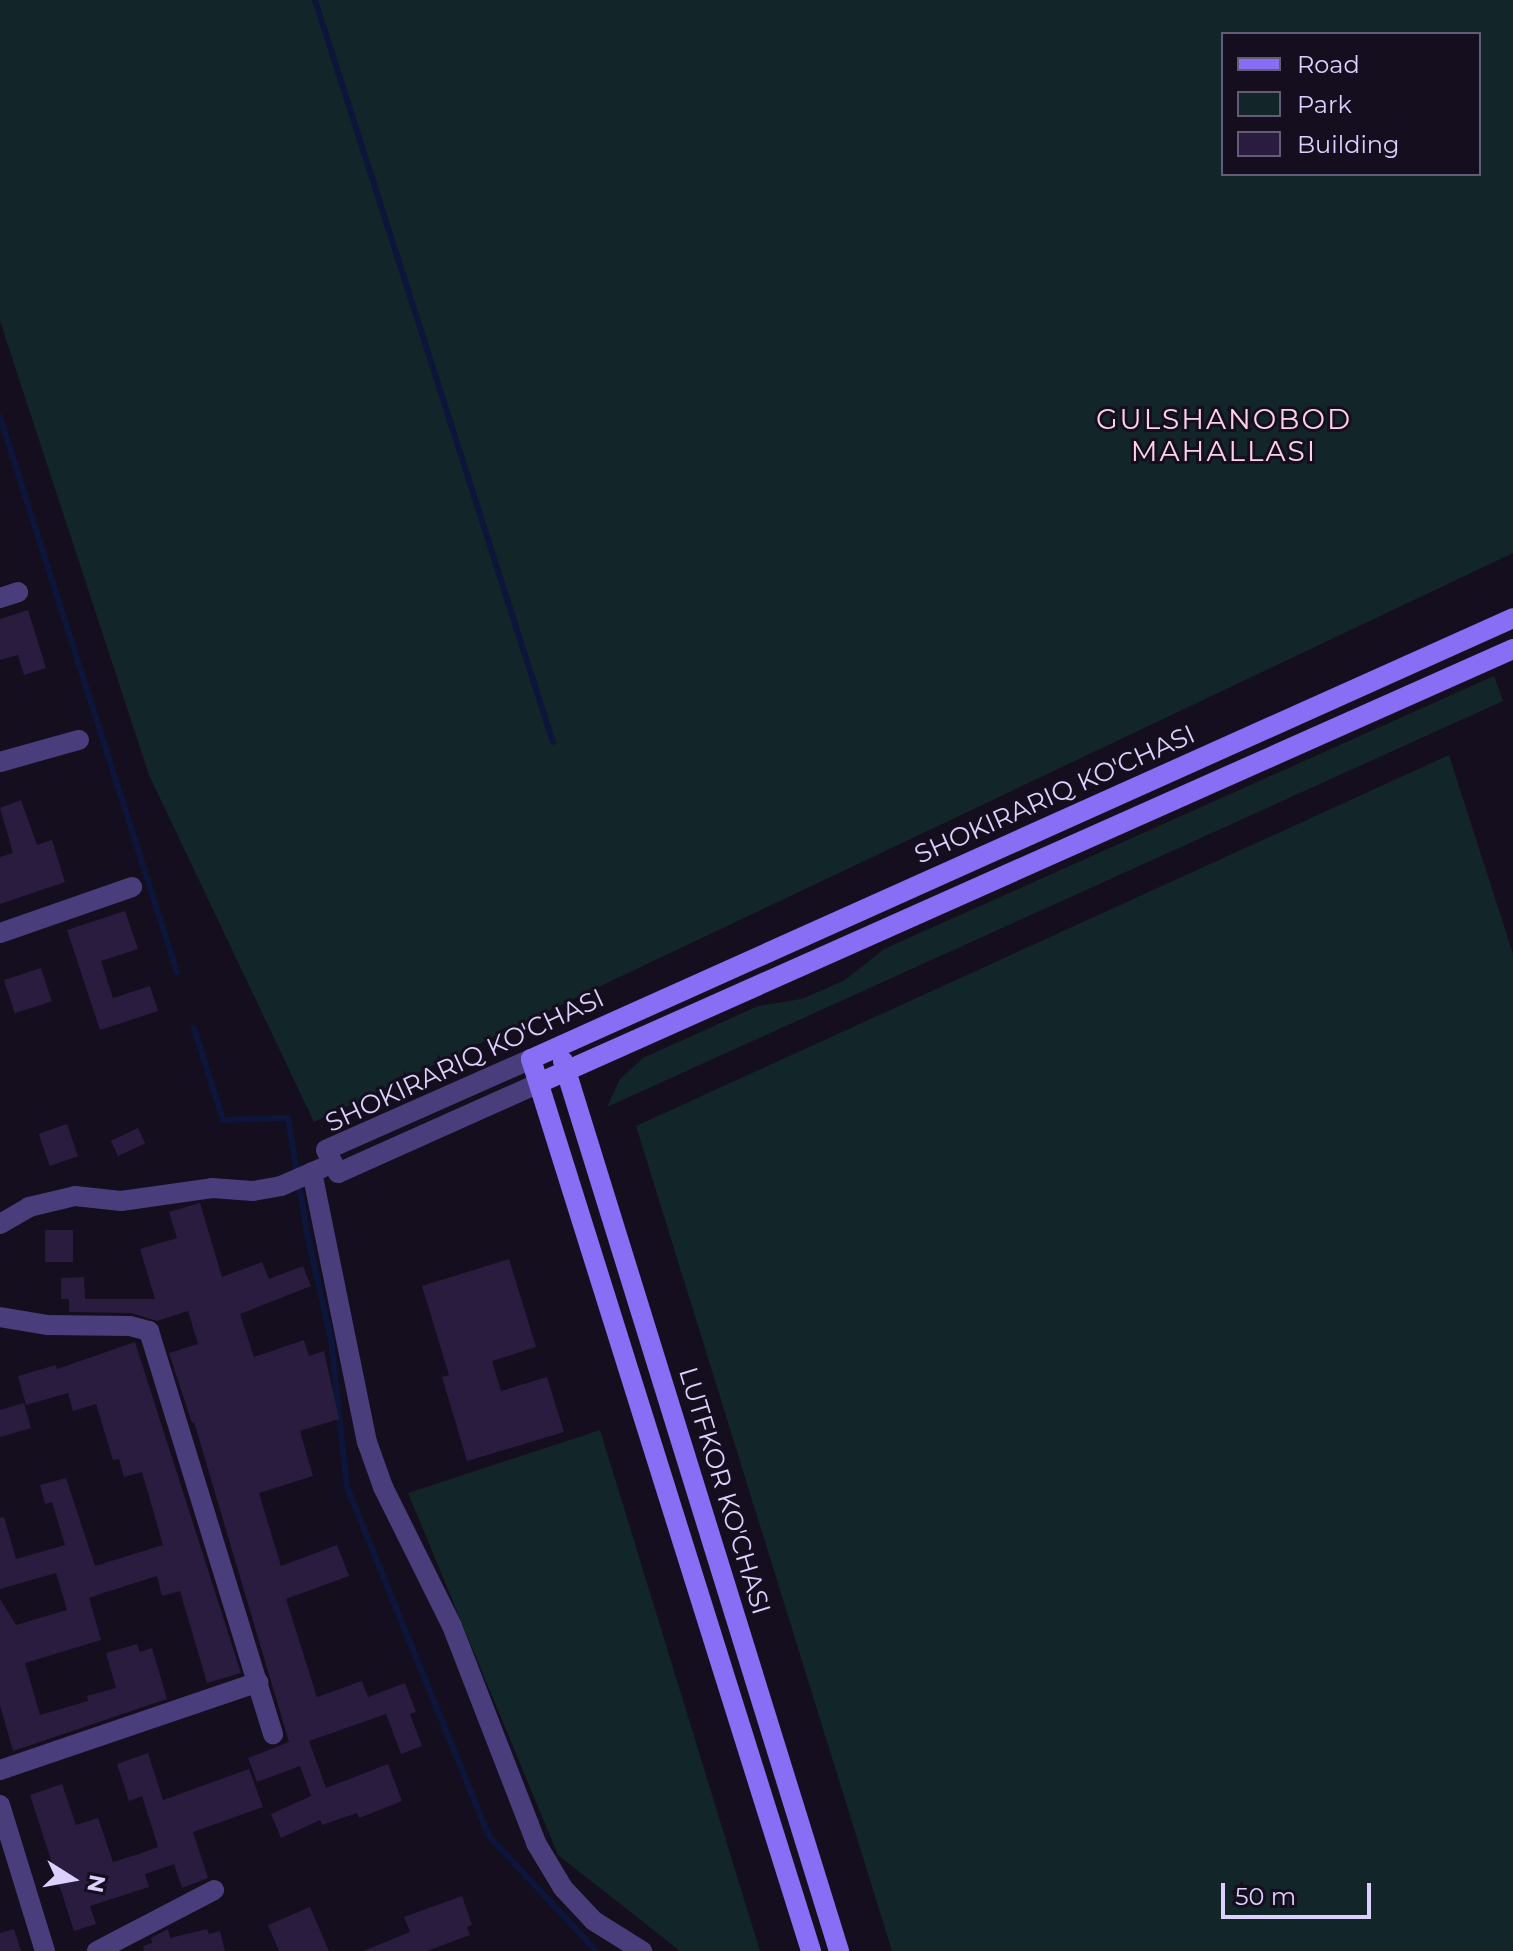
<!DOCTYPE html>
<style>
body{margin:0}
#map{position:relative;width:1513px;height:1951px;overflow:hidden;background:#140e1f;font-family:Montserrat,sans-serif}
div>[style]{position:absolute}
.green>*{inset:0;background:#122629}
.stream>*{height:6px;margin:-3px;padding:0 3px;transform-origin:3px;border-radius:3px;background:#0d163a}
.building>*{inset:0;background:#291c3f;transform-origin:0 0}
.street>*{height:20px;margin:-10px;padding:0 10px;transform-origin:10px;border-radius:10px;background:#493d7b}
.secondary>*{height:20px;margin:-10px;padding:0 10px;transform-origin:10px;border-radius:10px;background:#876ef4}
span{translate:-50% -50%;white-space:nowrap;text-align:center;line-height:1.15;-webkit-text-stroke:6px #140e1f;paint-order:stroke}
.street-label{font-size:26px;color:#dcd0fc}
.neighbourhood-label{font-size:28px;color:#fcd2e6;letter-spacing:2px}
.legend{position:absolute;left:1221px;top:32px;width:260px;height:144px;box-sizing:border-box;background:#140e1f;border:2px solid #645c77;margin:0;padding:10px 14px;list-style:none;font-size:24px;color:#dcd0fc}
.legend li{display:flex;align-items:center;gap:16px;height:40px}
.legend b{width:40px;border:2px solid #645c77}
.north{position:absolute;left:32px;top:1839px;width:80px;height:80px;-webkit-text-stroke:6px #140e1f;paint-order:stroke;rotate:101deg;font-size:22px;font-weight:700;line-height:32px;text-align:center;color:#dcd0fc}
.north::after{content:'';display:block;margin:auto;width:28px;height:36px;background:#dcd0fc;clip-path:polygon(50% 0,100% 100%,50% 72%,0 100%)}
.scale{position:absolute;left:1221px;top:1883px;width:150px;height:36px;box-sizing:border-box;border:4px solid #dcd0fc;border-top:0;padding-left:10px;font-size:24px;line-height:28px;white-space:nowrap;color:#dcd0fc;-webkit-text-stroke:6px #140e1f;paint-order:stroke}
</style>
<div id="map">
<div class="green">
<div style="clip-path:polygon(evenodd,0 0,1513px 0,1513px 553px,314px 1122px,149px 775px,0 321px,0 0,1223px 34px,1479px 34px,1479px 174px,1223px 174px,1223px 34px)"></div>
<div style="clip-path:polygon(1494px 676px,1503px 701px,607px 1107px,620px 1079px,643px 1058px,758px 1006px,802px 999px,845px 980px,884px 949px)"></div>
<div style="clip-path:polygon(1449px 755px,1513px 954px,1513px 1951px,892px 1951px,636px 1126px)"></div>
<div style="clip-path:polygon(600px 1430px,760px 1951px,680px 1951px,558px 1855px,408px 1493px)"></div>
</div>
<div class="stream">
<div style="left:315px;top:0;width:779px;rotate:72.22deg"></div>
<div style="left:0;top:417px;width:583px;rotate:72.31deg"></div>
<div style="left:194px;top:1028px;width:96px;rotate:72.5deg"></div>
<div style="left:223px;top:1120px;width:65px;rotate:-1.8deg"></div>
<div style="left:288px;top:1118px;width:117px;rotate:80.6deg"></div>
<div style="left:307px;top:1233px;width:110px;rotate:77.4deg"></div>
<div style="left:331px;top:1340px;width:148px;rotate:83.8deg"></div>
<div style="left:347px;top:1487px;width:375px;rotate:67.9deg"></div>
<div style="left:488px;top:1835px;width:158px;rotate:47deg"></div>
</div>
<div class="building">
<div style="clip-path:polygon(28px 610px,46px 668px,24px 675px,18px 655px,0 660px,0 619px)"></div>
<div style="clip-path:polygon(21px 800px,37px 845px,52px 840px,65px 882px,0 904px,0 857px,13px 853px,0 808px)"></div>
<div style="clip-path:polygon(125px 911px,138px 949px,101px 961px,113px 998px,150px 986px,158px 1011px,100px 1030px,67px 930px)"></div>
<div style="left:41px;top:968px;width:35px;height:39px;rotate:72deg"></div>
<div style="left:67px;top:1124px;width:34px;height:30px;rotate:71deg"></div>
<div style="left:138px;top:1128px;width:17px;height:30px;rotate:65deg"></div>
<div style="clip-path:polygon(200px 1203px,222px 1277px,262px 1262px,269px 1279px,303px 1266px,311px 1286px,240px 1314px,254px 1357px,304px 1340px,309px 1356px,324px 1351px,339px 1419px,300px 1431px,313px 1476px,259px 1493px,281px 1566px,337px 1545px,349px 1576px,286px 1599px,317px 1697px,362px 1681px,368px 1697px,405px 1683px,416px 1712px,410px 1714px,422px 1746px,401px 1754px,386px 1714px,309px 1741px,326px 1788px,388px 1764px,402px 1801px,359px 1818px,357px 1813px,322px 1825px,320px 1820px,281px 1838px,271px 1814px,311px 1796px,300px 1766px,257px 1782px,248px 1758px,289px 1742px,194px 1422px,192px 1423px,169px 1353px,198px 1344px,188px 1311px,157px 1321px,131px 1313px,69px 1312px,69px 1299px,61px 1299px,61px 1278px,84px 1277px,85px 1299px,155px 1299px,140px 1249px,177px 1238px,169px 1212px)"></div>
<div style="left:45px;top:1230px;width:28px;height:32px"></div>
<div style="clip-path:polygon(509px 1259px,536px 1347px,492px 1361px,501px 1391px,547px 1377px,564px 1432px,467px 1461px,442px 1377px,449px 1375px,422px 1286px)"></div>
<div style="clip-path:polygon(135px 1342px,241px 1673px,207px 1683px,180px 1591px,162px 1596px,157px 1576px,103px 1593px,89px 1598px,101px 1640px,25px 1663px,40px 1715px,88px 1701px,87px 1696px,116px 1688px,106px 1653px,137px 1644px,140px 1652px,152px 1648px,167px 1699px,13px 1751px,0 1705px,0 1599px,16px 1625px,67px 1610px,56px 1573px,0 1589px,0 1518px,4px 1517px,16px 1559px,65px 1545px,52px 1502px,45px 1504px,40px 1485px,66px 1478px,95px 1566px,163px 1545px,142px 1472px,124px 1477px,119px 1459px,113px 1460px,96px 1404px,73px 1411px,68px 1393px,26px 1405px,18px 1376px,56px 1365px,57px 1369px)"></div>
<div style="clip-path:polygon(24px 1403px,31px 1428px,0 1437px,0 1410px)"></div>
<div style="clip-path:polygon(148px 1753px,163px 1800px,249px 1769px,263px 1807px,193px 1832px,208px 1878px,182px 1888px,174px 1864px,145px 1874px,149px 1887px,90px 1906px,96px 1924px,74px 1931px,30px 1795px,62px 1784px,76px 1825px,98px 1818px,113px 1862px,142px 1853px,158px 1847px,142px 1796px,129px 1801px,117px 1764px)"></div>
<div style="clip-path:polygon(462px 1896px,472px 1925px,467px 1927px,470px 1935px,427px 1951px,363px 1951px,410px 1932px,404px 1917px)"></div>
<div style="clip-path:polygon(310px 1907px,329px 1951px,279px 1951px,268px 1925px)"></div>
<div style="clip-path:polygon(14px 1929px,21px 1951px,0 1951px,0 1933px)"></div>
<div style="clip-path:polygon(168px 1929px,170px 1938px,207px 1929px,209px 1934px,220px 1931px,225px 1951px,144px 1951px,143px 1946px,152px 1943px,151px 1938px)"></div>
</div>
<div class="street">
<div style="left:0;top:598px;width:19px;rotate:-18deg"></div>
<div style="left:0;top:762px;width:82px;rotate:-15.6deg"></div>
<div style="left:0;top:933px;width:140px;rotate:-19.2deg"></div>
<div style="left:531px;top:1059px;width:224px;rotate:156.1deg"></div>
<div style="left:326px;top:1150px;width:26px;rotate:62deg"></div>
<div style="left:338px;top:1173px;width:220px;rotate:-24.1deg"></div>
<div style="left:312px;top:1172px;width:276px;rotate:78.5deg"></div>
<div style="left:367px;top:1442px;width:48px;rotate:70.4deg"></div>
<div style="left:383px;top:1487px;width:155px;rotate:63.6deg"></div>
<div style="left:452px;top:1626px;width:233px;rotate:68.8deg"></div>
<div style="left:536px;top:1843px;width:52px;rotate:59deg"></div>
<div style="left:563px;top:1888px;width:45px;rotate:46.8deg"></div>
<div style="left:594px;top:1921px;width:57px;rotate:32deg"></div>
<div style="left:0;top:1224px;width:34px;rotate:-30deg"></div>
<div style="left:29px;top:1207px;width:47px;rotate:-13.4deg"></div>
<div style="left:75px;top:1196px;width:46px;rotate:6.2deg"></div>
<div style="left:121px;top:1201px;width:92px;rotate:-8.1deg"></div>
<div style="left:212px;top:1188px;width:41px;rotate:4.2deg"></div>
<div style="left:253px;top:1191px;width:28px;rotate:-10deg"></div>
<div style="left:281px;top:1186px;width:45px;rotate:-23.7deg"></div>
<div style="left:0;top:1317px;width:49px;rotate:9.5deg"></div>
<div style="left:48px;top:1325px;width:82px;rotate:0.7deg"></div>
<div style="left:130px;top:1326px;width:20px;rotate:15deg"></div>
<div style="left:149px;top:1331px;width:422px;rotate:72.9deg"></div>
<div style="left:0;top:1770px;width:273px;rotate:-18.8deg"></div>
<div style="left:0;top:1805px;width:153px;rotate:72.9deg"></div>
<div style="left:97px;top:1951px;width:132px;rotate:-27.5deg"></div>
</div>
<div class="secondary">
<div style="left:563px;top:1061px;width:932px;rotate:72.77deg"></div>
<div style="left:539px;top:1083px;width:1066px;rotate:-24.02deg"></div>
<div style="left:811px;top:1951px;width:935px;rotate:-107.43deg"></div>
<div style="left:531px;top:1059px;width:1076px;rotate:-24.18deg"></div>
</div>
<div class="street-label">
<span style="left:1055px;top:795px;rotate:-24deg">SHOKIRARIQ KO'CHASI</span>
<span style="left:465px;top:1061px;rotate:-25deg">SHOKIRARIQ KO'CHASI</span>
<span style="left:724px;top:1491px;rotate:73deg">LUTFKOR KO'CHASI</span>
</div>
<div class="neighbourhood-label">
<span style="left:1224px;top:435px">GULSHANOBOD<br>MAHALLASI</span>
</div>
<ul class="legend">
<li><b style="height:10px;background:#876ef4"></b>Road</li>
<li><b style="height:22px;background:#122629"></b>Park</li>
<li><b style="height:22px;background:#291c3f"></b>Building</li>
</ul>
<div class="north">N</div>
<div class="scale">50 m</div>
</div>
